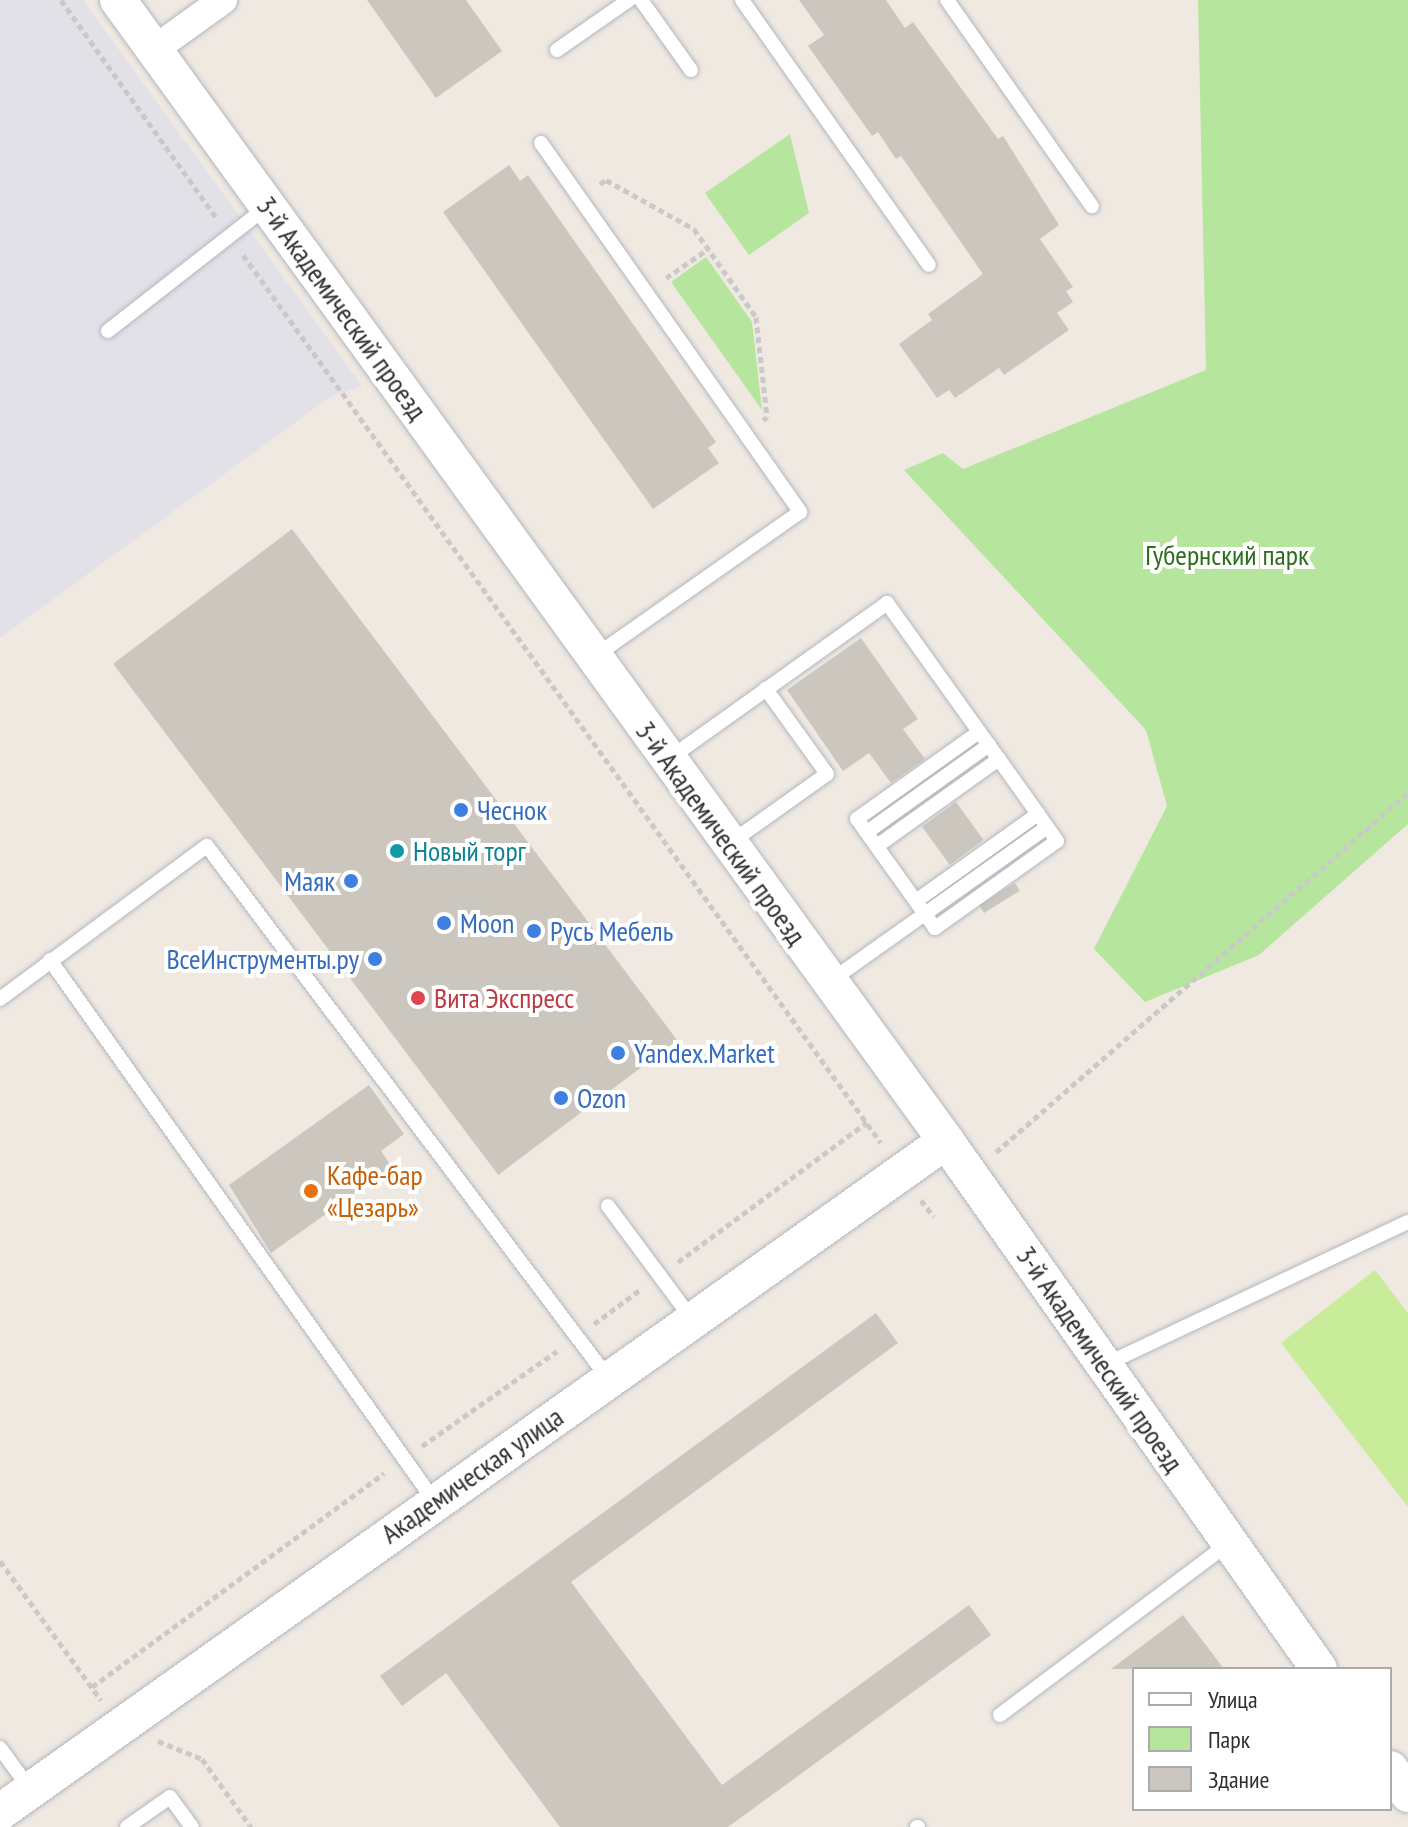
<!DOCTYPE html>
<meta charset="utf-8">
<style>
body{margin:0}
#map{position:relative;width:1408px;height:1827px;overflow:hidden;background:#efe9e1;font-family:"PT Sans Narrow",sans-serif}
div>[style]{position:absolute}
.industrial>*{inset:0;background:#e3e1e8}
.green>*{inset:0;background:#b6e59e}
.pitch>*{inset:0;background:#c9ec9a}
.building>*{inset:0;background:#cbc7bf;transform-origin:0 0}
.path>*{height:5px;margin-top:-2.5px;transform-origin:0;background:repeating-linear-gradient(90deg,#c9c9c9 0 6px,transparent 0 10px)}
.roads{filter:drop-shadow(0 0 2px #b4b7c1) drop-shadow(0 0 2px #b4b7c1)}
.service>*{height:14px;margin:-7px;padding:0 7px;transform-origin:7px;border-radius:7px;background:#fff}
.minor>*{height:28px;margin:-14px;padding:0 14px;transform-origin:14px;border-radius:14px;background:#fff}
.tertiary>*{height:36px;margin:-18px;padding:0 18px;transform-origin:18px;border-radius:18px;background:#fff}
.dots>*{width:22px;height:22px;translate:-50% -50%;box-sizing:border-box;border:4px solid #fff;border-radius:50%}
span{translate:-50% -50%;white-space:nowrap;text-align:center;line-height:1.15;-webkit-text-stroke:8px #fff;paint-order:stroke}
.street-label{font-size:28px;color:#2e2e2e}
.park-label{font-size:28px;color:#2c6e1b}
.shop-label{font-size:28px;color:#366cbe}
.left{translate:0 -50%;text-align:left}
.right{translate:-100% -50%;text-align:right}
.culture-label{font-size:28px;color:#0d838f}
.health-label{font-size:28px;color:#be3a42}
.food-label{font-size:28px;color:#c56008}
.legend{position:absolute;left:1132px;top:1667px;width:260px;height:144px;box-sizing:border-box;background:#fff;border:2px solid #ababab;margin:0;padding:10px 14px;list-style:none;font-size:24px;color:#2e2e2e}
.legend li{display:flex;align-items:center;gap:16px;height:40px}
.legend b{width:40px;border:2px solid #ababab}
</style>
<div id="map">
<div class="industrial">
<div style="clip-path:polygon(0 0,83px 0,362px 386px,330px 397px,0 638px)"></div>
</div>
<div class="green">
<div style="clip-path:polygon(1198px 0,1408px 0,1408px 824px,1259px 955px,1145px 1002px,1094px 949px,1167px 806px,1146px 730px,904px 470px,943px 453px,963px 469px,1206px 370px)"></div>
<div style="clip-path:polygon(790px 134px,809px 213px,749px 255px,705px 193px)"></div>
<div style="clip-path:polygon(706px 257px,752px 322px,762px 410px,671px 282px)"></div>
</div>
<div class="pitch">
<div style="clip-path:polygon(1375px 1270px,1408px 1313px,1408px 1507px,1281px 1343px)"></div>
</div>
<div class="building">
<div style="clip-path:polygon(367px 0,466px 0,502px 51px,436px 98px)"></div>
<div style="clip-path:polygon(799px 0,886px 0,905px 28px,913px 22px,998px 139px,1003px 136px,1059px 225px,1040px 239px,1073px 287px,1066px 291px,1073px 302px,1057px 313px,1069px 330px,1004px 375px,999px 368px,955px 398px,949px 390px,937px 398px,899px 344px,932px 320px,928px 314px,983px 274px,901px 156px,896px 159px,878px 132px,872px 136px,808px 46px,824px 35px)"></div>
<div style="clip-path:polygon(509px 165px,520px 181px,528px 175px,716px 442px,708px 448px,719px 463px,653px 509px,443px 212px)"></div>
<div style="left:292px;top:529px;width:640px;height:224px;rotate:53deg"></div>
<div style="clip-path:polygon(861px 638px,918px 719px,903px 729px,925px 759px,891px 783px,869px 753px,843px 771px,787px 690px)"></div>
<div style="left:956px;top:802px;width:47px;height:42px;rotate:54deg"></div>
<div style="left:1015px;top:883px;width:9px;height:42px;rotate:58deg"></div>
<div style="clip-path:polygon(369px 1085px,404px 1134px,381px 1151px,392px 1167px,271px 1253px,229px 1185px)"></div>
<div style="clip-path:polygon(876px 1313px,898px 1343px,571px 1582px,722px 1785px,969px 1605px,991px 1635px,728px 1827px,560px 1827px,446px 1673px,402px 1706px,380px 1676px)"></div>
<div style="clip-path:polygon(1183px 1615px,1224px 1669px,1111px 1669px)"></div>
</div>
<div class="path">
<div style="left:61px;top:0;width:267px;rotate:54.5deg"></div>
<div style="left:600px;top:184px;width:7px;rotate:-34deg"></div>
<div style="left:606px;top:180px;width:101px;rotate:29.1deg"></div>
<div style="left:694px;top:229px;width:108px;rotate:54.8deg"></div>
<div style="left:756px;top:317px;width:101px;rotate:83.7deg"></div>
<div style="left:767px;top:417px;width:5px;rotate:143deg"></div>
<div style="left:243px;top:255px;width:1093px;rotate:54.3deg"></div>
<div style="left:666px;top:278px;width:51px;rotate:-34.6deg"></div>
<div style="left:996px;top:1152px;width:546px;rotate:-41.07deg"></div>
<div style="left:921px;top:1200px;width:21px;rotate:53deg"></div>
<div style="left:678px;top:1262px;width:235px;rotate:-36.5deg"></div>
<div style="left:594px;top:1324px;width:59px;rotate:-36.7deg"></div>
<div style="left:422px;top:1446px;width:165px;rotate:-35.1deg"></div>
<div style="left:0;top:1561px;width:172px;rotate:54deg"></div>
<div style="left:92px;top:1687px;width:362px;rotate:-36.2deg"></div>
<div style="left:158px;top:1741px;width:48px;rotate:22.2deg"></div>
<div style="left:202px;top:1759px;width:84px;rotate:54.2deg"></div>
</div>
<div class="roads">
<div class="service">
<div style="left:641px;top:0;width:86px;rotate:54.5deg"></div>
<div style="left:742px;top:0;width:324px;rotate:54.8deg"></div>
<div style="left:947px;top:0;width:252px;rotate:54.9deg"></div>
<div style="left:557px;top:50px;width:88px;rotate:-34.8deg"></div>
<div style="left:541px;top:143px;width:451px;rotate:54.9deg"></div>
<div style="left:800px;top:512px;width:252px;rotate:144.9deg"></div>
<div style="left:108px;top:331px;width:203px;rotate:-38deg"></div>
<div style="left:670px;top:758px;width:267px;rotate:-35.5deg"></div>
<div style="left:887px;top:603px;width:259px;rotate:54.4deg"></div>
<div style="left:1038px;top:814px;width:33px;rotate:55deg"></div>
<div style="left:1057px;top:841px;width:150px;rotate:144.5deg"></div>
<div style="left:935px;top:928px;width:134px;rotate:-125.6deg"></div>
<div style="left:857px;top:819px;width:150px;rotate:-35.5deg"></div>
<div style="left:867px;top:832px;width:150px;rotate:-35.5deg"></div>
<div style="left:730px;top:843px;width:119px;rotate:-35.4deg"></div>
<div style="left:827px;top:774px;width:105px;rotate:-125.7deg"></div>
<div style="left:877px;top:846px;width:150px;rotate:-35.5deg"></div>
<div style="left:916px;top:901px;width:150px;rotate:-35.5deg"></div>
<div style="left:50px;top:960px;width:665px;rotate:54.61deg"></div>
<div style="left:829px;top:982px;width:267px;rotate:-35.4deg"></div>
<div style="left:0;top:999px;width:257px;rotate:-36.5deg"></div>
<div style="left:207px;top:846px;width:666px;rotate:52.99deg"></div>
<div style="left:608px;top:1206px;width:141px;rotate:53.4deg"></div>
<div style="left:1104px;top:1365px;width:336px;rotate:-25.2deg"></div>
<div style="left:1000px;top:1715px;width:286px;rotate:-36.9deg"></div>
<div style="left:0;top:1748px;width:51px;rotate:53.8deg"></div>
<div style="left:127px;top:1827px;width:52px;rotate:-34.9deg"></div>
<div style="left:170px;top:1797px;width:37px;rotate:54deg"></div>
<div style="left:917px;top:1827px;width:1px"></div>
</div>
<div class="minor">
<div style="left:155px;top:49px;width:84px;rotate:-35.8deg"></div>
</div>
<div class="tertiary">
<div style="left:118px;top:0;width:1410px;rotate:54.03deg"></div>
<div style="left:946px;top:1141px;width:646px;rotate:54.76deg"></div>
<div style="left:1390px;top:1769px;width:31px;rotate:54deg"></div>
<div style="left:0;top:1812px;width:1160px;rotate:-35.35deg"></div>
</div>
</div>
<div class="dots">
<div style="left:461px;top:810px;background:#3f7fe0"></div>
<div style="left:397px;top:851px;background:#0f9aa8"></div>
<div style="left:351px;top:881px;background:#3f7fe0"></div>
<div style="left:444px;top:923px;background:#3f7fe0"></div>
<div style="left:534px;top:931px;background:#3f7fe0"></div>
<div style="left:375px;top:959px;background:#3f7fe0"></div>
<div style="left:418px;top:998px;background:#e0444e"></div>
<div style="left:618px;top:1053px;background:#3f7fe0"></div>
<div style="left:561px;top:1098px;background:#3f7fe0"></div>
<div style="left:311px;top:1191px;background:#e8710a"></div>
</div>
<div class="street-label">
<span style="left:342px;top:308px;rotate:54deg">3-й Академический проезд</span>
<span style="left:721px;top:833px;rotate:54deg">3-й Академический проезд</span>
<span style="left:1100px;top:1359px;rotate:55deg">3-й Академический проезд</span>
<span style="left:472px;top:1475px;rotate:-35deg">Академическая улица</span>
</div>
<div class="park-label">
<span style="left:1227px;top:555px">Губернский парк</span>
</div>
<div class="shop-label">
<span class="left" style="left:477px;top:810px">Чеснок</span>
<span class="right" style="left:335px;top:881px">Маяк</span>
<span class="left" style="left:460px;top:923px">Moon</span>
<span class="left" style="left:550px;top:931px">Русь Мебель</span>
<span class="right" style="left:359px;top:959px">ВсеИнструменты.ру</span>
<span class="left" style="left:634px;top:1053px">Yandex.Market</span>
<span class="left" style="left:577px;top:1098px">Ozon</span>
</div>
<div class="culture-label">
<span class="left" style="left:413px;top:851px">Новый торг</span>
</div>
<div class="health-label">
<span class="left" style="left:434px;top:998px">Вита Экспресс</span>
</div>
<div class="food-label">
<span class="left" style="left:327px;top:1191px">Кафе-бар<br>«Цезарь»</span>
</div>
<ul class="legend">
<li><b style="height:10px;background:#fff"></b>Улица</li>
<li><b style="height:22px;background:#b6e59e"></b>Парк</li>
<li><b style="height:22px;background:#cbc7bf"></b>Здание</li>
</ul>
</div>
